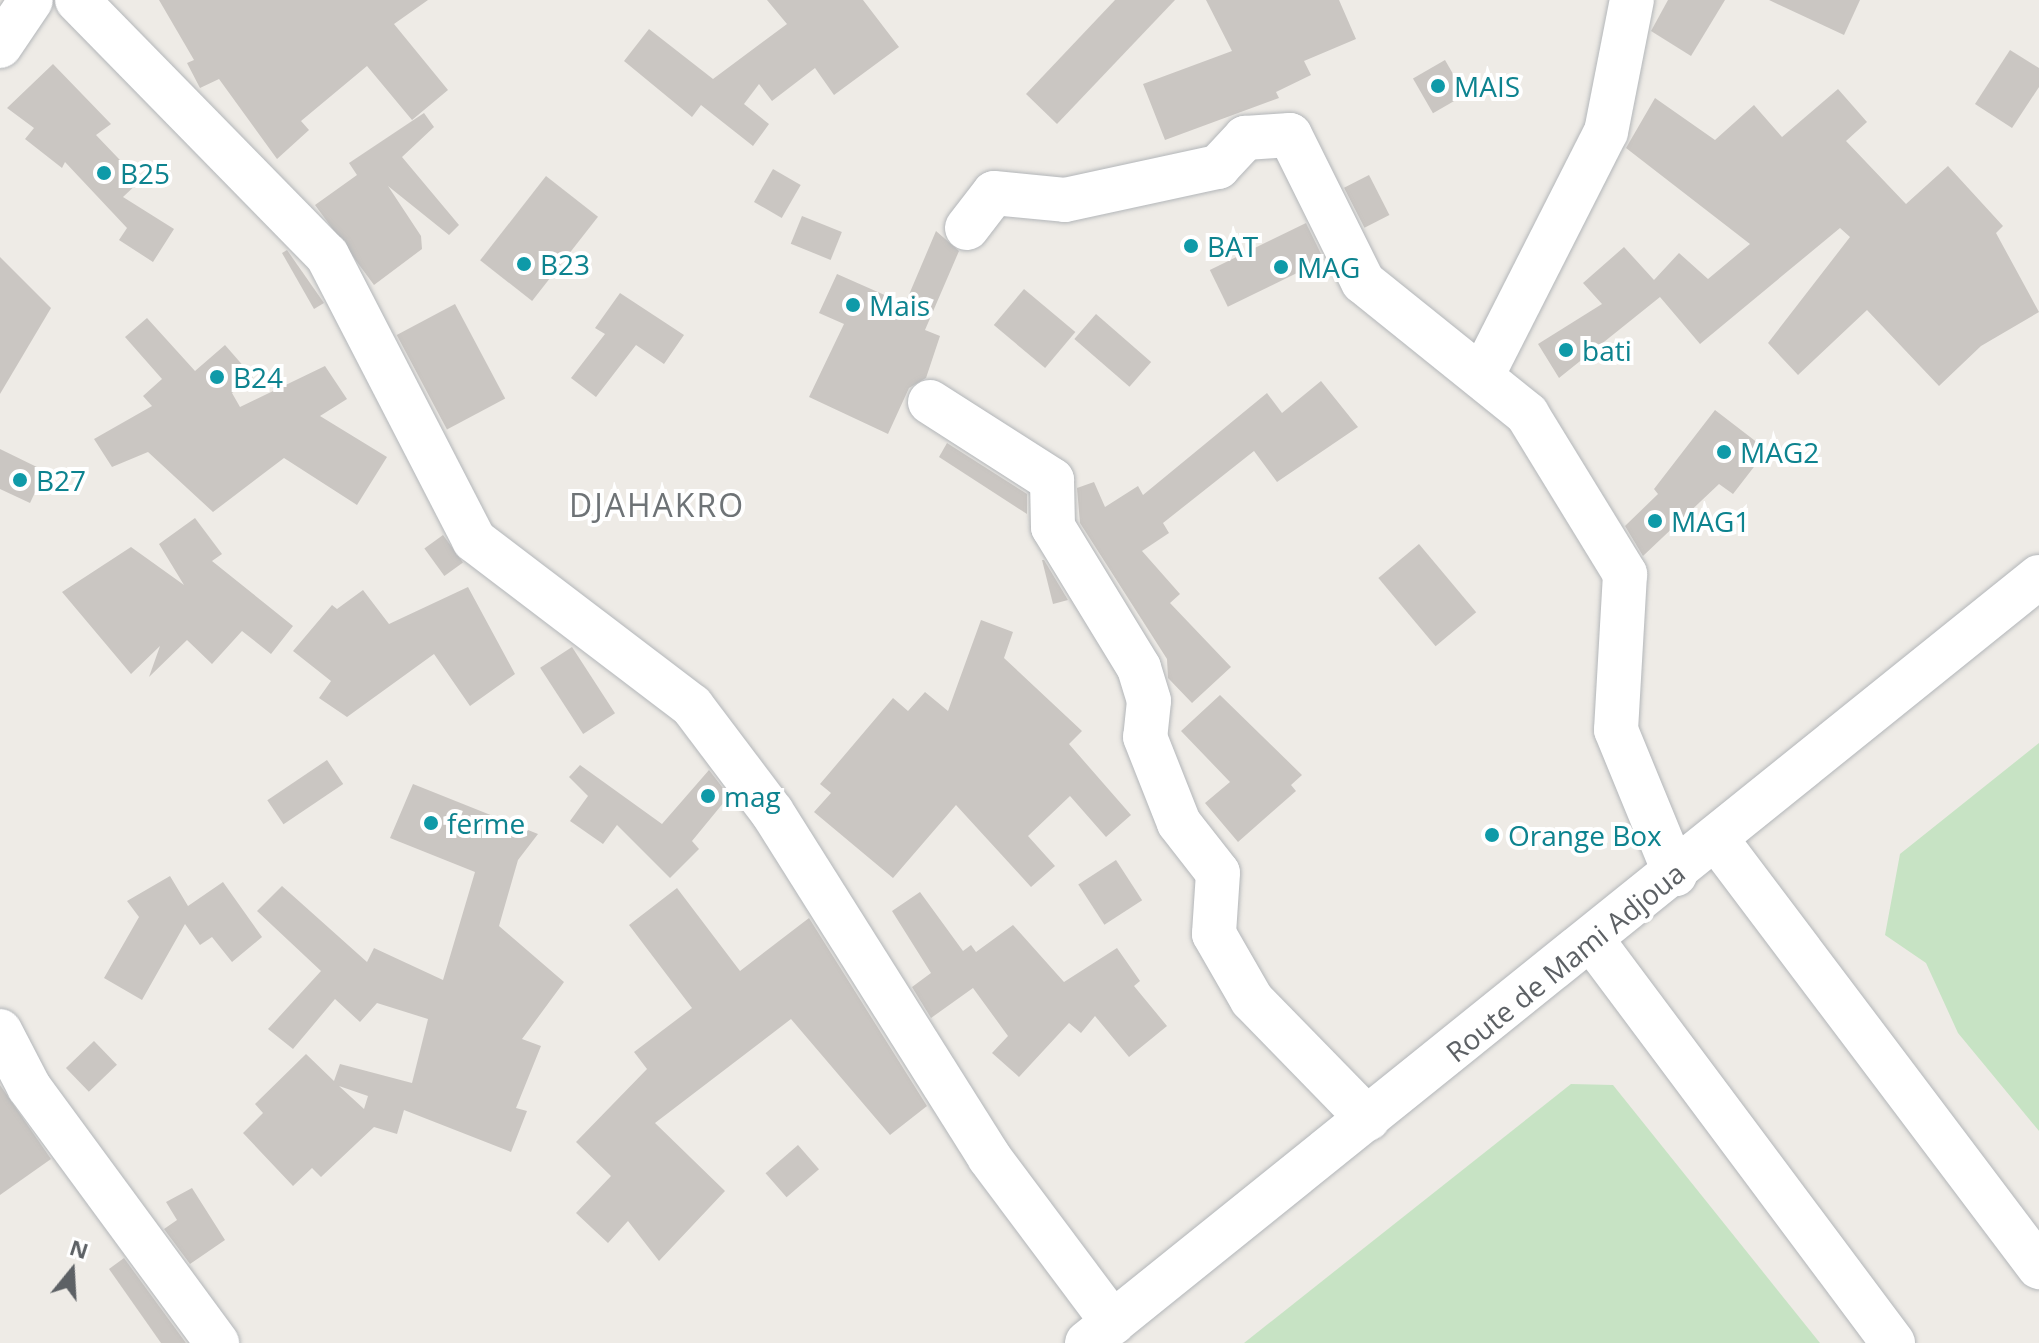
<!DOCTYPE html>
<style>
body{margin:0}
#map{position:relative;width:2039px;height:1343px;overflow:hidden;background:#eeebe6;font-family:"Open Sans",sans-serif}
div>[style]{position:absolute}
.green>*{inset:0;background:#c7e3c4}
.building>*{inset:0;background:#cac6c2;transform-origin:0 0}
.roads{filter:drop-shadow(0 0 2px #b3b6b9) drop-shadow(0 0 2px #b3b6b9)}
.minor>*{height:44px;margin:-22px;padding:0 22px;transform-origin:22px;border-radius:22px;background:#fff}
.dots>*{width:22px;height:22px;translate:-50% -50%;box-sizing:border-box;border:4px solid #fff;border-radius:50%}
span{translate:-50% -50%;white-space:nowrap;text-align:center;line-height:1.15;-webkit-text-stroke:8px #fff;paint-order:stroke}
.culture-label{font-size:28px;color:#0d838f}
.left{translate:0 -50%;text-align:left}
.street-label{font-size:28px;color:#5d6165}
.quarter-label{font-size:32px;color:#6e7376;letter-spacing:2px}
.north{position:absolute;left:32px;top:1231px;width:80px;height:80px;-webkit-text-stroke:6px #fff;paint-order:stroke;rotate:18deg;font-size:22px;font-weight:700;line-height:32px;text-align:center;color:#5d6165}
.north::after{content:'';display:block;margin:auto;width:28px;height:36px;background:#5d6165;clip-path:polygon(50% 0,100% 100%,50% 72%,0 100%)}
</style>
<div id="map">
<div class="green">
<div style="clip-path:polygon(2039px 743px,2039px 1131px,1958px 1033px,1926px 963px,1885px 935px,1900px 854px)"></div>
<div style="clip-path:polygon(1571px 1084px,1613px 1085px,1820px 1343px,1244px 1343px)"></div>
</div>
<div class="building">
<div style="clip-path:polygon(159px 0,428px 0,394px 24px,448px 90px,412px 120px,367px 66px,301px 121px,309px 130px,277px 159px,219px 79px,200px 88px,187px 63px,194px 60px)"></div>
<div style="clip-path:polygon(767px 0,863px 0,899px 47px,834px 95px,815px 68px,772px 101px,759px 84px,744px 104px,769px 124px,753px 146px,701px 105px,692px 117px,624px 61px,649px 29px,713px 79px,787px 24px)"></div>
<div style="clip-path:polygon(1115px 0,1175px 0,1057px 124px,1026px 94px)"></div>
<div style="clip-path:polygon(1206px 0,1339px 0,1356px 39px,1304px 61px,1311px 75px,1276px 92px,1279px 98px,1165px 140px,1143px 84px,1232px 51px)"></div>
<div style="clip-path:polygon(1668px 0,1725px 0,1691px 56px,1651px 31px)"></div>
<div style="clip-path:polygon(1769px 0,1860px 0,1844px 35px)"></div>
<div style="clip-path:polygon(2010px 50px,2039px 68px,2039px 87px,2012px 128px,1975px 104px)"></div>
<div style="left:1445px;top:60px;width:40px;height:37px;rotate:60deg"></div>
<div style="clip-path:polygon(53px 64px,111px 124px,96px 135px,140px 181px,123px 197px,174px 229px,153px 262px,119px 240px,127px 228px,65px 162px,62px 168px,25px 139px,34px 128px,7px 108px)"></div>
<div style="clip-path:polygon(1838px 89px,1867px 122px,1846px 141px,1906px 204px,1948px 166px,2003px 226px,1996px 233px,2039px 312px,1981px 346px,1939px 386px,1867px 310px,1798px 375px,1768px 343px,1850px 237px,1840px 228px,1700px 344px,1660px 297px,1559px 378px,1538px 344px,1602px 304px,1583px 283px,1624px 247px,1654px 280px,1679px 253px,1708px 279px,1750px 244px,1626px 148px,1655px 98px,1715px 140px,1754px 105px,1782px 137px)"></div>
<div style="clip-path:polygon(424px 113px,434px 127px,402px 157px,459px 225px,449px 235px,388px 186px,421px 236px,422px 249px,374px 285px,315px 205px,357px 175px,349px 163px)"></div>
<div style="left:773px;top:169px;width:32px;height:38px;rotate:30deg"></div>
<div style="left:1369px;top:175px;width:45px;height:28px;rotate:63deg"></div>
<div style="left:546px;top:176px;width:66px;height:107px;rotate:38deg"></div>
<div style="left:802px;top:216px;width:43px;height:30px;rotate:22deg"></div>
<div style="left:1306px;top:223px;width:41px;height:107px;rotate:64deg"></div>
<div style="clip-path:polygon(936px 231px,959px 251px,925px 330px,940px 336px,926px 378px,909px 388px,888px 434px,809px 397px,844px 324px,819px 313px,837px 274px,905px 304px)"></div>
<div style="clip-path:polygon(287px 250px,324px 303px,314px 309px,282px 253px)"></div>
<div style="clip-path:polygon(0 257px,51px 308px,0 394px)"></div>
<div style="left:1024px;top:289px;width:67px;height:47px;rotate:40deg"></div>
<div style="clip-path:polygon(620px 293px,684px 335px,664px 364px,636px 345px,596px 397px,571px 378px,605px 334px,595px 328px)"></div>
<div style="left:455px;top:304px;width:107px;height:66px;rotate:62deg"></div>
<div style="left:1096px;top:314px;width:73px;height:33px;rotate:41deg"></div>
<div style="clip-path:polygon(147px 318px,195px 371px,225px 345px,253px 377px,232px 393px,240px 407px,325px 366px,347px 399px,320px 416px,387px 457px,357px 505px,284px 458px,213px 512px,148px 452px,112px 467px,94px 439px,152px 406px,143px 396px,162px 379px,125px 337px)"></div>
<div style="clip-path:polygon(1321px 381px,1358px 427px,1277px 482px,1254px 451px,1163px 523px,1169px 533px,1142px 551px,1180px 594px,1170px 603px,1231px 667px,1192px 703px,1168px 678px,1167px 659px,1080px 523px,1077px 488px,1094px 482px,1105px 507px,1138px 486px,1143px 495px,1267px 393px,1282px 413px)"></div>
<div style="clip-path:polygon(1715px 410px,1767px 450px,1733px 494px,1719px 484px,1643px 556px,1625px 526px,1658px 494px,1654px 489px)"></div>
<div style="clip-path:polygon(947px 443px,1027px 494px,1027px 514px,939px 457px)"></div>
<div style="clip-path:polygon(0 449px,45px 471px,30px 503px,0 489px)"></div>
<div style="clip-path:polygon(195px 518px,222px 554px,212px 561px,293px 626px,271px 654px,242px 631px,212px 664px,187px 640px,149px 677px,160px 646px,131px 674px,62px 592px,131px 547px,184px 585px,159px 544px)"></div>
<div style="left:443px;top:535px;width:34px;height:23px;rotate:54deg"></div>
<div style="left:1419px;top:544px;width:89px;height:53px;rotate:50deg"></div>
<div style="clip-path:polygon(1042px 560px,1044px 560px,1068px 600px,1053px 604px)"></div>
<div style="clip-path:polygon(468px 587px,515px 674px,470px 706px,434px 654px,347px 717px,319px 698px,331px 681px,293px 651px,332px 605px,337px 609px,363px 590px,389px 624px)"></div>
<div style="clip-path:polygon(981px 620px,1013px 632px,1004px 658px,1082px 731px,1069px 744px,1131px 815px,1106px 837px,1070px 796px,1028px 836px,1055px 866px,1031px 887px,956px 805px,893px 878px,814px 812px,831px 793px,820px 784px,893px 698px,908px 711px,925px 692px,948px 711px)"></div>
<div style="left:572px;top:647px;width:79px;height:38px;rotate:57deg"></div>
<div style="clip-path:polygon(1220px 695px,1302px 775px,1291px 785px,1296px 791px,1238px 842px,1205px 803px,1230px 782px,1181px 731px)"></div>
<div style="left:327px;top:760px;width:29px;height:72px;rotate:56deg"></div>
<div style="clip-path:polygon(580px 765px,662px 824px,709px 770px,729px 796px,692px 841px,699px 849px,670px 878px,617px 825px,603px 844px,570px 821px,588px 796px,569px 777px)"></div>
<div style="clip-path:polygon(evenodd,413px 784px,538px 834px,518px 860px,499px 926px,564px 982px,522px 1039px,541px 1046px,516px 1108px,527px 1111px,511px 1152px,404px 1110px,397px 1134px,374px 1127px,321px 1177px,312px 1168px,293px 1186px,243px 1133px,263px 1113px,255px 1104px,306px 1054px,334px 1081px,340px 1064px,412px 1083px,428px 1019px,377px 1003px,360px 1022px,335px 999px,293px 1049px,268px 1029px,321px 971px,257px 911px,282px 886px,367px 962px,374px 948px,443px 980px,475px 872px,390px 838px,413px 784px,339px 1086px,368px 1096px,364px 1109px,339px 1086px)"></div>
<div style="left:1116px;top:860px;width:48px;height:45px;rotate:57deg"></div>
<div style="clip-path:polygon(170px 876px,188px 906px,223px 882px,262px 937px,232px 962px,212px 937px,200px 945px,185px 924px,142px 1000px,104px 978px,139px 917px,127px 901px)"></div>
<div style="clip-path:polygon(677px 888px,740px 971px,809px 918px,927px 1106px,890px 1135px,791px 1019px,655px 1123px,725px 1191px,659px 1261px,628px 1221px,608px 1243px,576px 1213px,611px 1176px,576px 1142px,647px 1069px,634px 1052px,692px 1008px,629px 925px)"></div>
<div style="clip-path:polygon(920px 892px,963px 951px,971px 945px,976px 952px,1013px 925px,1064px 982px,1117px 948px,1140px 981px,1134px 986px,1167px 1026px,1129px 1057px,1095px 1016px,1081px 1033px,1069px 1023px,1019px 1077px,992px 1053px,1008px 1036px,973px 988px,931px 1018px,912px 987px,931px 973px,892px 911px)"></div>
<div style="left:94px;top:1041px;width:33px;height:39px;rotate:46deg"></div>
<div style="clip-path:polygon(0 1085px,51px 1159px,0 1195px)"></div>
<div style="left:798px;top:1145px;width:32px;height:43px;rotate:49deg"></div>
<div style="clip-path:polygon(192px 1188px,225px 1240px,190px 1264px,164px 1229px,177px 1220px,166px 1202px)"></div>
<div style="clip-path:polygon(124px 1258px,186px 1343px,161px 1343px,109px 1269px)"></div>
</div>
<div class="roads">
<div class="minor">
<div style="left:77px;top:0;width:357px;rotate:45.6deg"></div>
<div style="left:327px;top:255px;width:321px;rotate:62.7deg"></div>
<div style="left:474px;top:540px;width:274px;rotate:37.3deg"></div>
<div style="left:692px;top:706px;width:133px;rotate:53deg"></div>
<div style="left:772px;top:812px;width:408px;rotate:57.8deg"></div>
<div style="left:989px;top:1157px;width:207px;rotate:53.2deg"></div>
<div style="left:0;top:46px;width:55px;rotate:-56deg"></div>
<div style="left:967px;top:228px;width:44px;rotate:-52.4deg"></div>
<div style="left:994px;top:193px;width:71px;rotate:5.6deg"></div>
<div style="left:1065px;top:200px;width:157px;rotate:-12.2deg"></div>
<div style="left:1218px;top:167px;width:40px;rotate:-47deg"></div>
<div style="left:1245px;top:138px;width:45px;rotate:-3.8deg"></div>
<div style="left:1290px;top:135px;width:164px;rotate:63.6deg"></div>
<div style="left:1363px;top:282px;width:211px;rotate:38.8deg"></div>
<div style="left:1527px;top:414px;width:188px;rotate:58.5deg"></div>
<div style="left:1625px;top:574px;width:156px;rotate:93.3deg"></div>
<div style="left:1616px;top:730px;width:156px;rotate:67.7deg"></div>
<div style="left:1483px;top:374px;width:271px;rotate:-63.1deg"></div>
<div style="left:1606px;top:132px;width:135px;rotate:-78.9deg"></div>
<div style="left:930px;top:402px;width:145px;rotate:32.6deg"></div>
<div style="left:1052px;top:480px;width:47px;rotate:88.8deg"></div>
<div style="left:1053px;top:527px;width:165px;rotate:58.6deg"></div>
<div style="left:1139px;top:668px;width:34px;rotate:73deg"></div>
<div style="left:1149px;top:701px;width:36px;rotate:96deg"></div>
<div style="left:1145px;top:737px;width:92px;rotate:68.4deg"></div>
<div style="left:1179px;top:823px;width:63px;rotate:52deg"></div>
<div style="left:1218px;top:873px;width:61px;rotate:93.8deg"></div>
<div style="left:1214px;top:934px;width:76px;rotate:60.1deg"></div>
<div style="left:1252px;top:1000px;width:166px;rotate:45.7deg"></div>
<div style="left:1717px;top:840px;width:535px;rotate:52.98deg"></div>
<div style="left:1592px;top:940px;width:503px;rotate:53.24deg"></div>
<div style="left:0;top:1031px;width:63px;rotate:62.6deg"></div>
<div style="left:29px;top:1087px;width:318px;rotate:53.7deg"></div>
<div style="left:1087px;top:1343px;width:1222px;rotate:-38.82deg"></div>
</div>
</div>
<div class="dots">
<div style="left:1438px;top:86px;background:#0f9aa8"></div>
<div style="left:104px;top:173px;background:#0f9aa8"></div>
<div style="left:1191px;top:246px;background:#0f9aa8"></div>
<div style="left:524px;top:264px;background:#0f9aa8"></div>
<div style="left:1281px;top:267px;background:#0f9aa8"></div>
<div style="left:853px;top:305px;background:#0f9aa8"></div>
<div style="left:1566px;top:350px;background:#0f9aa8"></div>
<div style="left:217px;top:377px;background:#0f9aa8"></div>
<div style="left:1724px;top:452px;background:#0f9aa8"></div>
<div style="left:20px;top:480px;background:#0f9aa8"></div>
<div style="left:1655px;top:521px;background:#0f9aa8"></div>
<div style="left:708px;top:796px;background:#0f9aa8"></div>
<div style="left:431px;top:823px;background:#0f9aa8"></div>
<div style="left:1492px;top:835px;background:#0f9aa8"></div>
</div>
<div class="culture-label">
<span class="left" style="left:1454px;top:86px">MAIS</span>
<span class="left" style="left:120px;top:173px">B25</span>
<span class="left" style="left:1207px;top:246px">BAT</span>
<span class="left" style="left:540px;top:264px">B23</span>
<span class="left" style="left:1297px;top:267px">MAG</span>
<span class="left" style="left:869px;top:305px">Mais</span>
<span class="left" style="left:1582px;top:350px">bati</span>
<span class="left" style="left:233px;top:377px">B24</span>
<span class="left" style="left:1740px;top:452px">MAG2</span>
<span class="left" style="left:36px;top:480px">B27</span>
<span class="left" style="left:1671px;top:521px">MAG1</span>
<span class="left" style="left:724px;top:796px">mag</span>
<span class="left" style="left:447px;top:823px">ferme</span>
<span class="left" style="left:1508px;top:835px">Orange Box</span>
</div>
<div class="street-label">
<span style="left:1565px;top:962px;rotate:-39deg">Route de Mami Adjoua</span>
</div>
<div class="quarter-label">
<span style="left:657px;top:505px">DJAHAKRO</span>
</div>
<div class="north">N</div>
</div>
